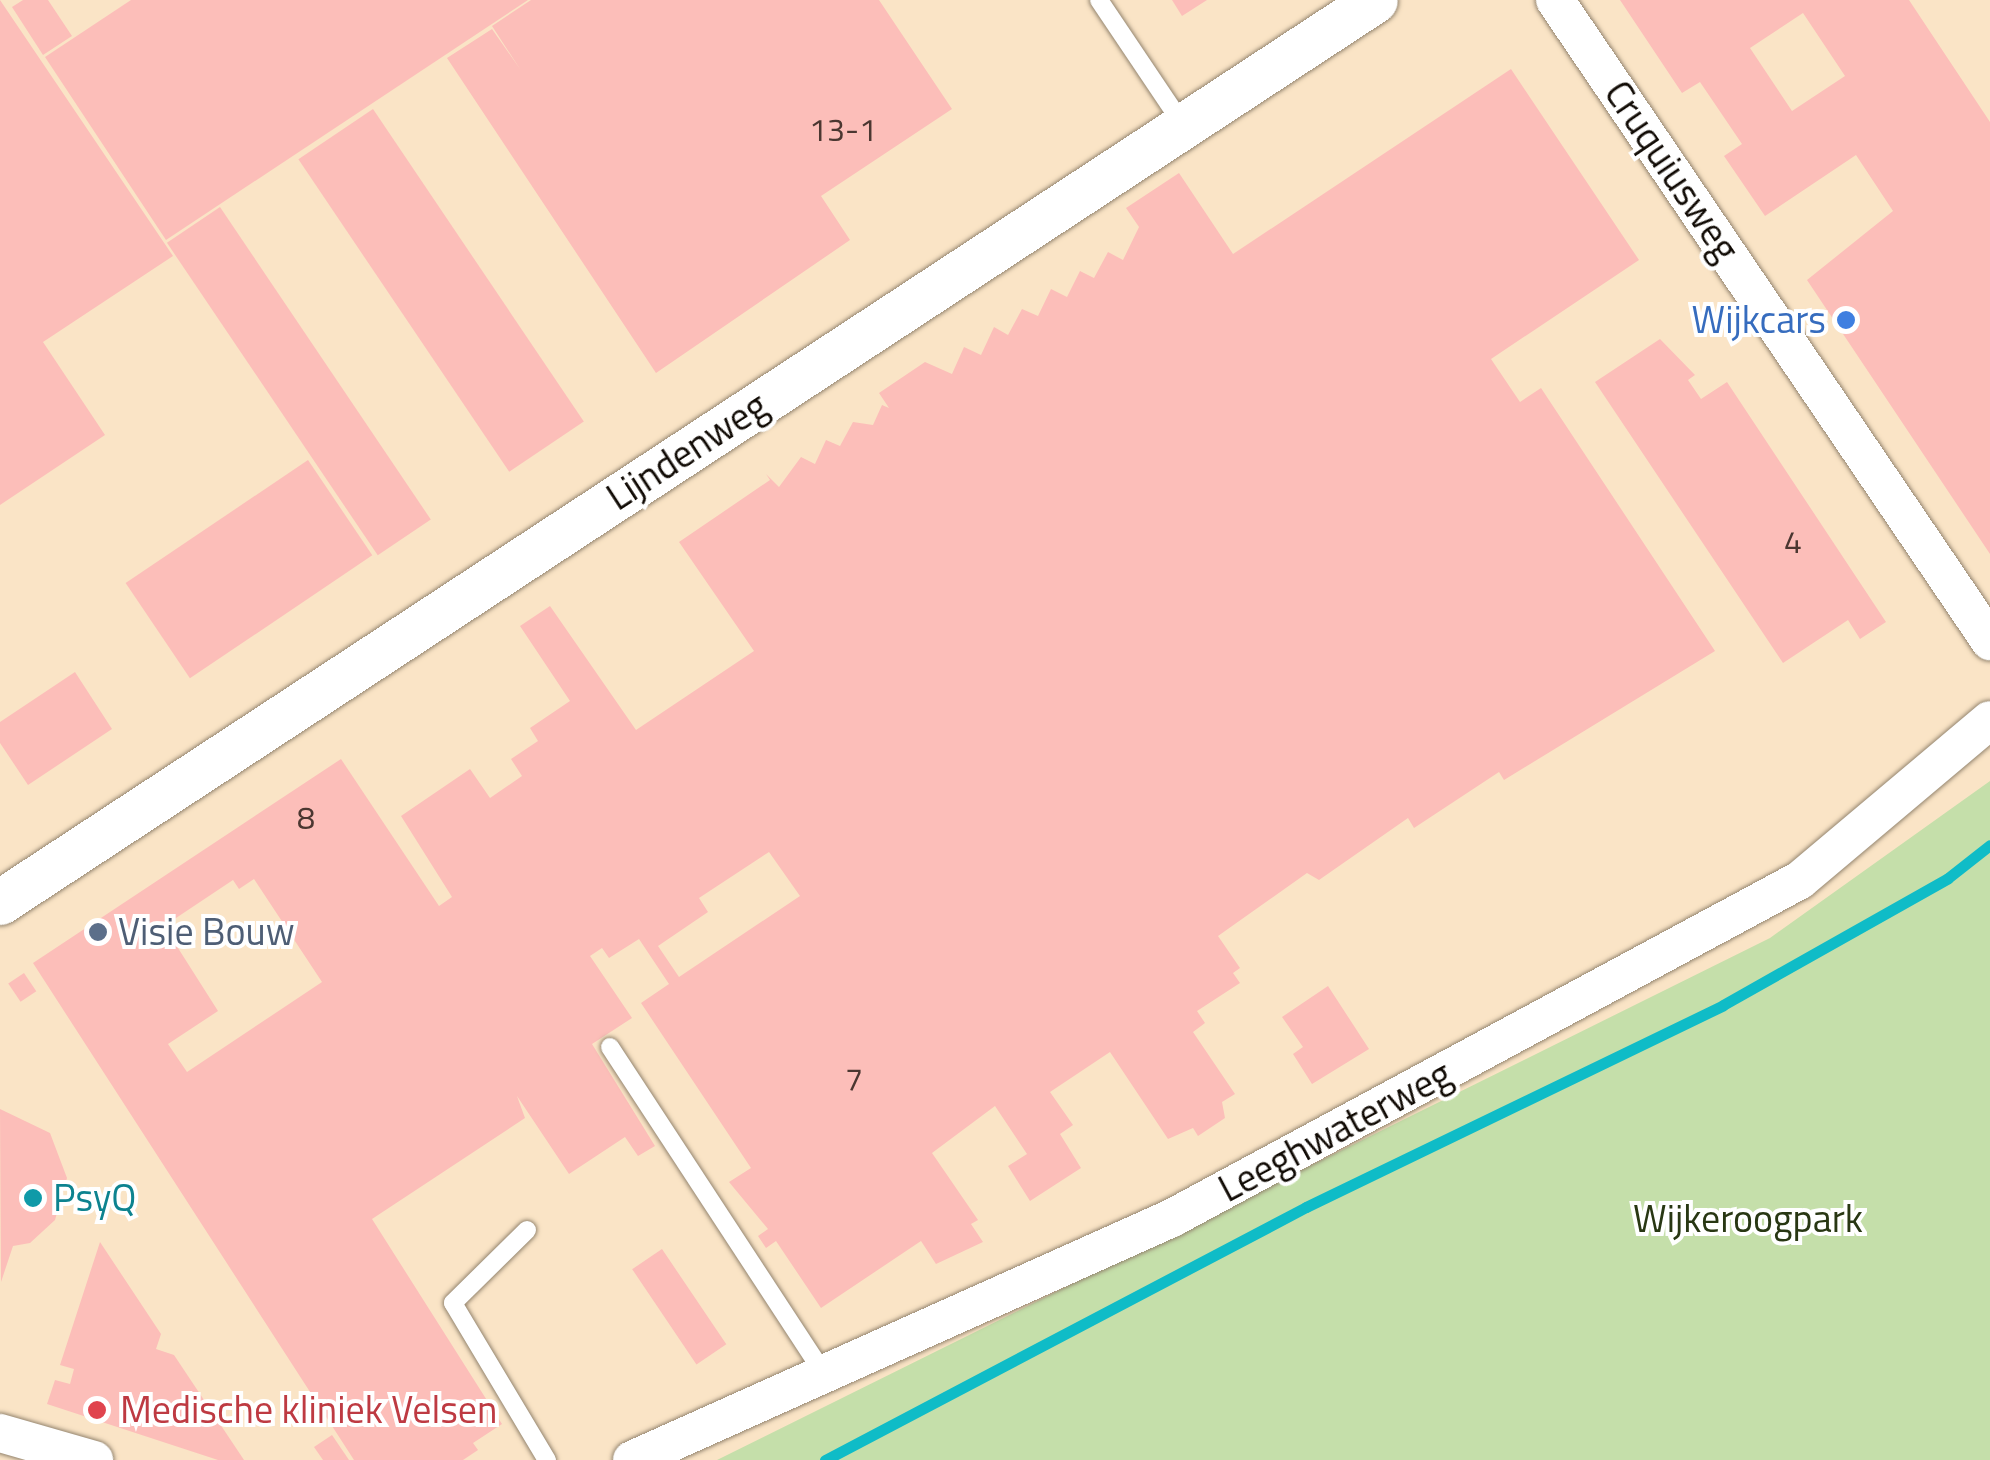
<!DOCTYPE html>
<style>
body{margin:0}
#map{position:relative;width:1990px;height:1460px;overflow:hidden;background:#fef0dd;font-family:"Titillium Web",sans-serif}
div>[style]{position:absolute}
.built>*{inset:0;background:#fae4c6}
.green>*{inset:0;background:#c5dfaa}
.stream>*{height:11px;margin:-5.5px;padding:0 5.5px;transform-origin:5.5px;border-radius:5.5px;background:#0fbcc7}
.building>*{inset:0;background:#fcbeb9;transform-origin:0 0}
.roads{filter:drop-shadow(0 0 2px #94856f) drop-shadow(0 0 2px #94856f)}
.service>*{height:18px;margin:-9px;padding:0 9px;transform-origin:9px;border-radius:9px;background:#fff}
.minor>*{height:38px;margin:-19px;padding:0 19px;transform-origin:19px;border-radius:19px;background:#fff}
.tertiary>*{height:45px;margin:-22.5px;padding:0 22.5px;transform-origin:22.5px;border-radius:22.5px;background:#fff}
.dots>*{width:28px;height:28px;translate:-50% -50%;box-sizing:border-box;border:5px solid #fff;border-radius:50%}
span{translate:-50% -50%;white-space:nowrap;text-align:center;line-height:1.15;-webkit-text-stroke:8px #fff;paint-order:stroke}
.number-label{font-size:32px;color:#4b3731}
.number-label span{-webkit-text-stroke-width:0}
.street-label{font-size:38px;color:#100a04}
.shop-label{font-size:38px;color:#366cbe}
.right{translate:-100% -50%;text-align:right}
.service-label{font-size:38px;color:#4e5e75}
.left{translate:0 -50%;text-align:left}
.culture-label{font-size:38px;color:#0d838f}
.park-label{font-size:38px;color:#283713}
.health-label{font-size:38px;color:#be3a42}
</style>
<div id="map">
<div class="built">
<div style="clip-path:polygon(0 0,1990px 0,1990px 960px,1021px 1460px,0 1460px)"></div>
</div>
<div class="green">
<div style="clip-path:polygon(1990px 781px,1990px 1460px,717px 1460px,1770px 938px)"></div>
</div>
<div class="stream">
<div style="left:825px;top:1460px;width:543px;rotate:-27.74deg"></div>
<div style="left:1306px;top:1207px;width:463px;rotate:-25.8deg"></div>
<div style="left:1723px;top:1005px;width:258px;rotate:-29.4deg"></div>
<div style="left:1948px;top:878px;width:53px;rotate:-38.2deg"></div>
</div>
<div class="building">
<div style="clip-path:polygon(0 0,173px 256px,43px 342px,105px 435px,0 505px)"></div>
<div style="clip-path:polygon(23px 0,48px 0,72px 36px,43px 55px,12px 7px)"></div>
<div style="clip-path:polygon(131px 0,528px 0,166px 240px,45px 57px)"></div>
<div style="clip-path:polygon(531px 0,879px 0,952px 109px,821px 196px,850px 240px,656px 373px,447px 58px,492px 29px,520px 69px,492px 26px)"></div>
<div style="clip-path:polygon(1172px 0,1207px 0,1182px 16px)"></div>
<div style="clip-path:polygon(evenodd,1620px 0,1909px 0,1990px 122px,1990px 554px,1807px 280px,1893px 211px,1856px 155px,1765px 216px,1724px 156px,1742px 144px,1700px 82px,1682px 93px,1620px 0,1803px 13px,1845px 76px,1792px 111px,1750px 48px,1803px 13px)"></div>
<div style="clip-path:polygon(evenodd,1511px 69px,1639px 260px,1491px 359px,1520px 402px,1541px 388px,1715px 651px,1504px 780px,1499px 772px,1414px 828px,1408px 818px,1319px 880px,1307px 873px,1218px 936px,1240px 968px,1233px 973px,1240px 983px,1197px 1011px,1205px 1023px,1193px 1032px,1235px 1094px,1222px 1102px,1225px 1118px,1198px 1136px,1193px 1128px,1168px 1139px,1110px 1052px,1050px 1092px,1073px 1125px,1060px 1134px,1081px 1168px,1030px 1201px,1008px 1166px,1027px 1154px,995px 1106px,932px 1153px,978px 1220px,971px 1224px,983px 1242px,936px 1264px,921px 1241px,821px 1308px,776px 1241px,766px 1248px,758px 1236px,768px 1229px,729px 1182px,751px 1168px,641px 1003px,669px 984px,639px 939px,609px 958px,602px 948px,590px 956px,632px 1018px,592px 1044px,655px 1146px,638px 1156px,625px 1137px,569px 1174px,517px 1096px,525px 1118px,372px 1219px,502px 1424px,473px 1443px,478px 1450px,463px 1460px,354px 1460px,33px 963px,341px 759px,439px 906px,452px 897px,401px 816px,470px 769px,490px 798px,522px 776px,511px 759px,538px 741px,530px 728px,570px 701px,520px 626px,550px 606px,636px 730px,754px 651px,679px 542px,770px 480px,766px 474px,779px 487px,801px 457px,815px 464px,826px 440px,840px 446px,853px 422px,873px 425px,882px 405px,889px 408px,879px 393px,925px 362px,952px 374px,964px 347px,981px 355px,994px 327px,1008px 335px,1022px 309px,1038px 316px,1051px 289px,1067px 297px,1080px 271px,1094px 278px,1108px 252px,1123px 260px,1139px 227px,1126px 208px,1179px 173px,1233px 254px,1511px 69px,769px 852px,800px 896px,679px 977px,658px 946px,708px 912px,699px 898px,769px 852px,1511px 69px,254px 879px,322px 982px,187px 1072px,168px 1044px,218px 1011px,164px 926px,233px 880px,239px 889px,254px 879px)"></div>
<div style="left:373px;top:109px;width:377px;height:90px;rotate:56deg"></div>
<div style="left:220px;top:207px;width:377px;height:64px;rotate:56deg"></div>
<div style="clip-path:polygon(1660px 339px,1695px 375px,1688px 380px,1701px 399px,1727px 382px,1886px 622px,1860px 639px,1848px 620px,1783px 663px,1595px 382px)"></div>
<div style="left:308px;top:460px;width:115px;height:220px;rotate:56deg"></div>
<div style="clip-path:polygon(75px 672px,112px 729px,28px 785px,0 743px,0 722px)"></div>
<div style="left:24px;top:973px;width:22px;height:19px;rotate:56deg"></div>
<div style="clip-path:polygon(1328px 986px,1369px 1049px,1312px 1084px,1293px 1054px,1303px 1047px,1282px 1017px)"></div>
<div style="clip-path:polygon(0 1109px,50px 1133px,67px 1178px,55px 1220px,30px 1243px,13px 1246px,1px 1282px)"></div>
<div style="clip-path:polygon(100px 1242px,161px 1334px,156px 1349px,174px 1355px,244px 1460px,218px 1460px,47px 1404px,55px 1380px,70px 1384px,74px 1369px,60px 1365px)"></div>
<div style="left:662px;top:1249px;width:115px;height:36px;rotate:56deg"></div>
<div style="clip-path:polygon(332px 1435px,349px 1460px,323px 1460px,314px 1447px)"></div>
</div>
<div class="roads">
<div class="service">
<div style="left:1099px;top:0;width:151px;rotate:56.1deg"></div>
<div style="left:610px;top:1047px;width:392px;rotate:56.8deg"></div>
<div style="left:527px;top:1230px;width:104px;rotate:135.4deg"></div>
<div style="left:453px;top:1303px;width:183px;rotate:59.1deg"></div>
</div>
<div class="minor">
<div style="left:1555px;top:0;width:775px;rotate:55.84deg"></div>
<div style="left:0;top:1433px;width:98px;rotate:16deg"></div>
<div style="left:632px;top:1460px;width:592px;rotate:-24.14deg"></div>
<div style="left:1172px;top:1218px;width:713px;rotate:-28.29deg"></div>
<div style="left:1800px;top:880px;width:248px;rotate:-40.1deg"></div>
</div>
<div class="tertiary">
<div style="left:0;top:902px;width:1644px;rotate:-33.26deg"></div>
</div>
</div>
<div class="dots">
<div style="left:1846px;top:320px;background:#3f7fe0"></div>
<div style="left:98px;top:932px;background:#5c6f8a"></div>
<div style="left:33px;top:1198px;background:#0f9aa8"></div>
<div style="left:97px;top:1410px;background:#e0444e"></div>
</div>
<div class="number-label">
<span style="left:843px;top:129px">13-1</span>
<span style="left:1793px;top:541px">4</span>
<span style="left:306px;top:817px">8</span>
<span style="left:854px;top:1079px">7</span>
</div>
<div class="street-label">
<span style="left:1672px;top:171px;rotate:56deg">Cruquiusweg</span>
<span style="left:687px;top:451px;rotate:-33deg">Lijndenweg</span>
<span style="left:1335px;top:1131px;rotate:-28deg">Leeghwaterweg</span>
</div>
<div class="shop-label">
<span class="right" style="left:1826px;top:320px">Wijkcars</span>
</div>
<div class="service-label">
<span class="left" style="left:118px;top:932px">Visie Bouw</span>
</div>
<div class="culture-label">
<span class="left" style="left:53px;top:1198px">PsyQ</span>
</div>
<div class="park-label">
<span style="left:1748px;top:1219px">Wijkeroogpark</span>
</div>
<div class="health-label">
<span class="left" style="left:120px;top:1410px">Medische kliniek Velsen</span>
</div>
</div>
